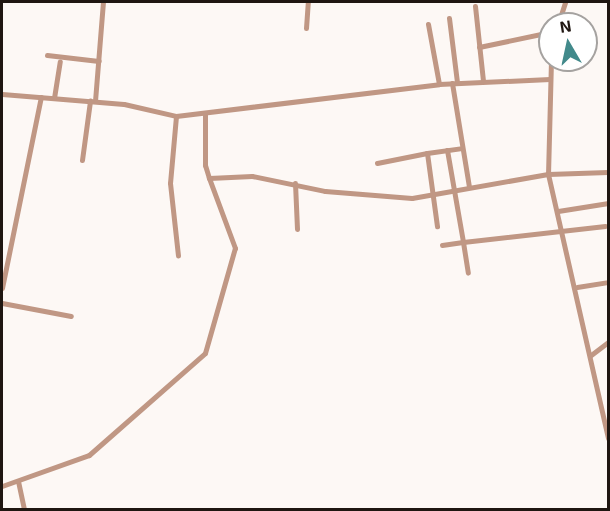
<!DOCTYPE html>
<style>
body{margin:0}
#map{position:relative;width:610px;height:511px;overflow:hidden;background:#fdf8f5;font-family:"Exo 2",sans-serif}
div>[style]{position:absolute}
.minor>*{height:5px;margin:-2.5px;padding:0 2.5px;transform-origin:2.5px;border-radius:2.5px;background:#c09784}
span{translate:-50% -50%;white-space:nowrap;text-align:center;line-height:1.15;-webkit-text-stroke:6px #fff;paint-order:stroke}
.frame{position:absolute;inset:0;border:3px solid #1f1611;pointer-events:none}
.north{position:absolute;left:538px;top:12px;width:60px;height:60px;box-sizing:border-box;background:#fff;border:2px solid #a5a2a0;border-radius:50%;rotate:351deg;font-size:16px;font-weight:700;line-height:24px;text-align:center;color:#1f1611}
.north::after{content:'';display:block;margin:auto;width:21px;height:27px;background:#428a8b;clip-path:polygon(50% 0,100% 100%,50% 72%,0 100%)}
</style>
<div id="map">
<div class="minor">
<div style="left:475px;top:6px;width:75px;rotate:83.9deg"></div>
<div style="left:449px;top:18px;width:64px;rotate:82.9deg"></div>
<div style="left:428px;top:24px;width:61px;rotate:79.6deg"></div>
<div style="left:558px;top:24px;width:23px;rotate:-72deg"></div>
<div style="left:306px;top:28px;width:26px;rotate:-86deg"></div>
<div style="left:479px;top:47px;width:73px;rotate:-11.9deg"></div>
<div style="left:47px;top:55px;width:52px;rotate:6.6deg"></div>
<div style="left:551px;top:60px;width:114px;rotate:91.5deg"></div>
<div style="left:548px;top:174px;width:271px;rotate:77.2deg"></div>
<div style="left:452px;top:83px;width:105px;rotate:80.7deg"></div>
<div style="left:2px;top:94px;width:122px;rotate:4.7deg"></div>
<div style="left:124px;top:104px;width:53px;rotate:13deg"></div>
<div style="left:176px;top:116px;width:265px;rotate:-6.9deg"></div>
<div style="left:439px;top:84px;width:111px;rotate:-2.6deg"></div>
<div style="left:54px;top:98px;width:37px;rotate:-81deg"></div>
<div style="left:95px;top:101px;width:99px;rotate:-85.4deg"></div>
<div style="left:205px;top:113px;width:52px;rotate:90deg"></div>
<div style="left:205px;top:165px;width:14px;rotate:73deg"></div>
<div style="left:209px;top:178px;width:43px;rotate:-2.7deg"></div>
<div style="left:252px;top:176px;width:75px;rotate:11.6deg"></div>
<div style="left:325px;top:191px;width:87px;rotate:4.6deg"></div>
<div style="left:412px;top:198px;width:138px;rotate:-10deg"></div>
<div style="left:548px;top:174px;width:60px;rotate:-1.9deg"></div>
<div style="left:176px;top:116px;width:67px;rotate:95.1deg"></div>
<div style="left:170px;top:183px;width:73px;rotate:83.7deg"></div>
<div style="left:447px;top:150px;width:93px;rotate:80.1deg"></div>
<div style="left:463px;top:242px;width:143px;rotate:-6.4deg"></div>
<div style="left:427px;top:153px;width:35px;rotate:-8deg"></div>
<div style="left:82px;top:160px;width:60px;rotate:-82.3deg"></div>
<div style="left:377px;top:163px;width:51px;rotate:-11.3deg"></div>
<div style="left:427px;top:153px;width:74px;rotate:82.2deg"></div>
<div style="left:295px;top:183px;width:46px;rotate:87.5deg"></div>
<div style="left:558px;top:211px;width:51px;rotate:-9.1deg"></div>
<div style="left:442px;top:245px;width:21px;rotate:-8deg"></div>
<div style="left:463px;top:242px;width:31px;rotate:81deg"></div>
<div style="left:577px;top:287px;width:31px;rotate:-9deg"></div>
<div style="left:2px;top:288px;width:195px;rotate:-78.5deg"></div>
<div style="left:2px;top:303px;width:70px;rotate:10.7deg"></div>
<div style="left:591px;top:355px;width:21px;rotate:-37deg"></div>
<div style="left:18px;top:481px;width:30px;rotate:78deg"></div>
<div style="left:2px;top:486px;width:92px;rotate:-19.6deg"></div>
<div style="left:89px;top:455px;width:154px;rotate:-41.3deg"></div>
<div style="left:205px;top:353px;width:109px;rotate:-74.1deg"></div>
<div style="left:235px;top:248px;width:75px;rotate:-110.4deg"></div>
</div>
<div class="frame"></div>
<div class="north">N</div>
</div>
